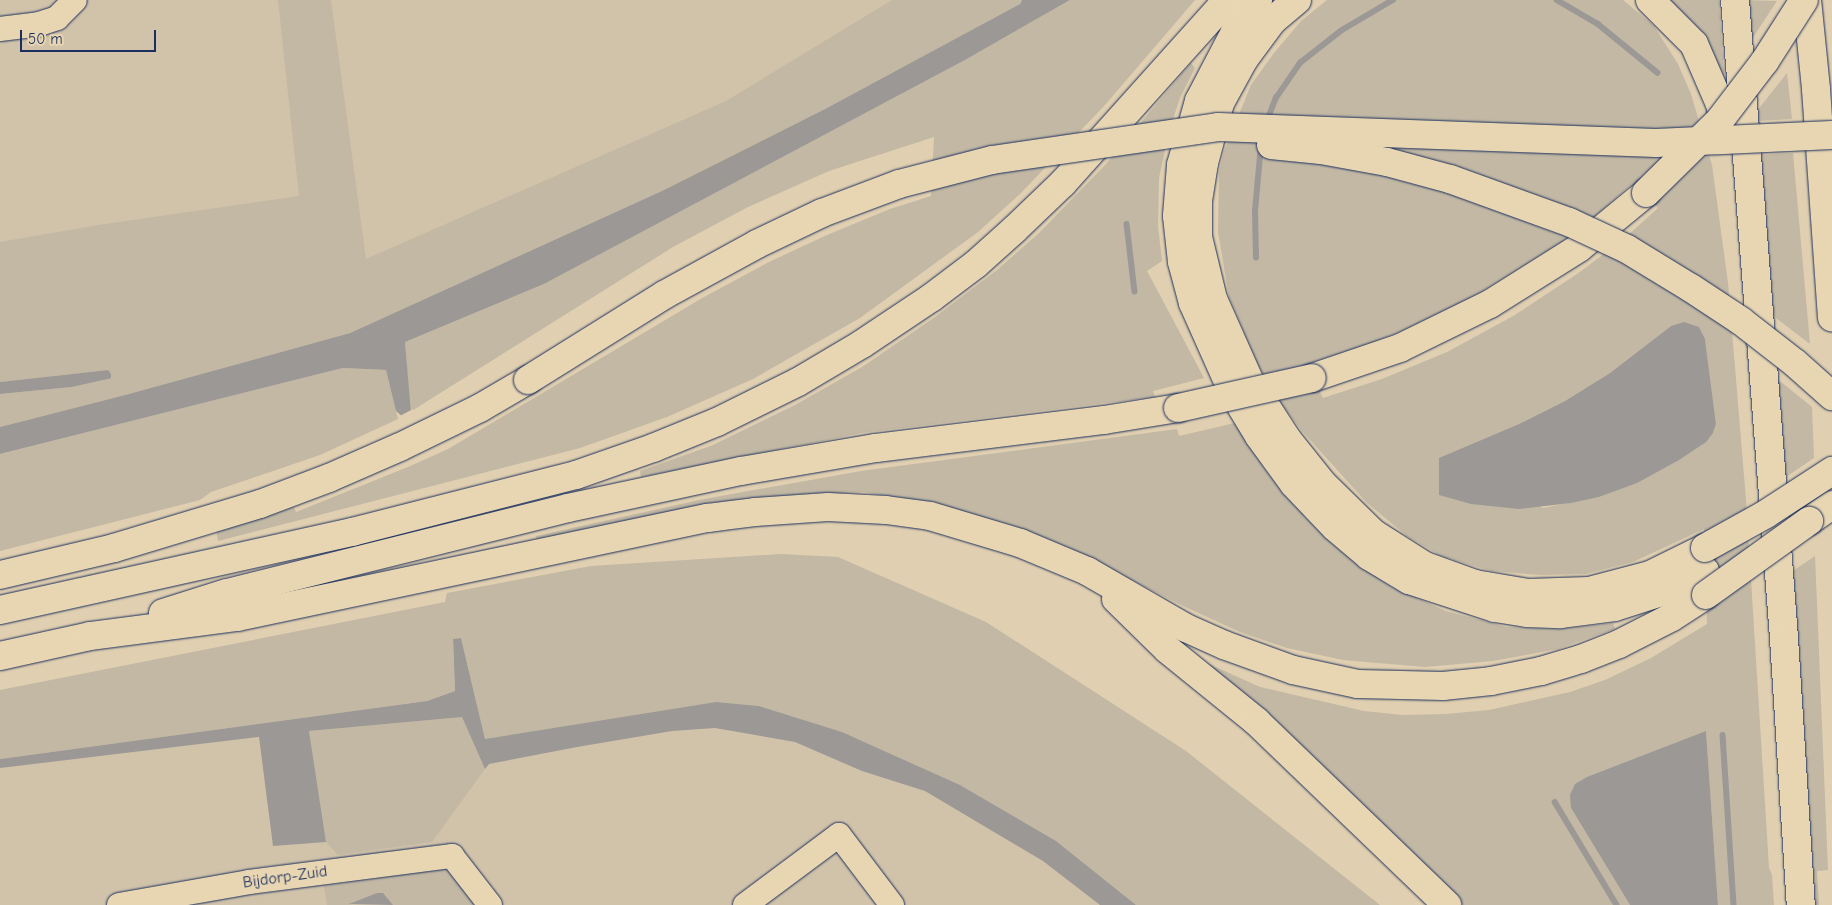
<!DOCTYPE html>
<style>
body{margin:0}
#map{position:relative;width:1832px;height:905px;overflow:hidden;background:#e0cfb0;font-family:"Comic Neue",sans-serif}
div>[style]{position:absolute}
.built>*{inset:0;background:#d1c3aa}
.green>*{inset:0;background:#c2b8a4}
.water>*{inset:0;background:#9c9895}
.pier>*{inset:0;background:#e0cfb0}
.stream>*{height:5.5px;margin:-2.75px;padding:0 2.75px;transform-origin:2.75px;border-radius:2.75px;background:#9c9895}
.roads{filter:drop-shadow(0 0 1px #1b2f5e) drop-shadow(0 0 1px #1b2f5e)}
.minor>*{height:24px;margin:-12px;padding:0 12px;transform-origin:12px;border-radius:12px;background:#e8d6b3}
.highway>*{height:28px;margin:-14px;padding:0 14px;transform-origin:14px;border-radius:14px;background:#e8d6b3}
.bridges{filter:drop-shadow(0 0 1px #1b2f5e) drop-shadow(0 0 1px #1b2f5e)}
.highway-bridge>*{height:28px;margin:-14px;padding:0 14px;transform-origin:14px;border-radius:14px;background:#e8d6b3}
span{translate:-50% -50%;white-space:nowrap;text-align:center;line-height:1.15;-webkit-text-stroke:4px #e8d6b3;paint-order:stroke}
.street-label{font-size:16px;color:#1b2f5e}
.scale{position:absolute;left:20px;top:30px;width:136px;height:22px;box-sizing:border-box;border:2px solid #1b2f5e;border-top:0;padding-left:6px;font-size:15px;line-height:18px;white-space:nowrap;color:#1b2f5e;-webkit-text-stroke:4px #e8d6b3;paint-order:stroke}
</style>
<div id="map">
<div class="built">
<div style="clip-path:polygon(0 0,915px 0,748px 99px,386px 256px,0 377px)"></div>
<div style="clip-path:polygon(794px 661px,1181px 905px,0 905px,0 765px)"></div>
</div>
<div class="green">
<div style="clip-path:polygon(278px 0,331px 0,366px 259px,726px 101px,892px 0,1022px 0,1020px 4px,825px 109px,664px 190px,350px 333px,125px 395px,0 427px,0 394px,72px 387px,108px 379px,108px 370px,0 382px,0 242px,98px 225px,299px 196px)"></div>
<div style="clip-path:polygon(1070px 0,1195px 0,1105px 105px,1020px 194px,978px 232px,860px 318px,753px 379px,667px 417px,580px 448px,218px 541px,216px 529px,294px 507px,296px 512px,408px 467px,448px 449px,704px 297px,769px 262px,827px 235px,890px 209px,931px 196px,934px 137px,829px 171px,748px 207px,673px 247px,410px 412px,405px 342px,544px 284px,965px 60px)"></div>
<div style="clip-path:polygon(evenodd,1327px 0,1623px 0,1654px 26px,1678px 64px,1691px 94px,1712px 165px,1728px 283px,1746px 500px,1769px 868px,1772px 875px,1774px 905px,1718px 905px,1706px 731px,1571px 808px,1630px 905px,1463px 905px,1413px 855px,1208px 667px,1209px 664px,1260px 687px,1364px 711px,1402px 715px,1446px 714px,1489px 710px,1570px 692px,1605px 680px,1651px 658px,1707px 624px,1704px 529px,1633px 562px,1586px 574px,1540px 575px,1491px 571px,1441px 556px,1407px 536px,1367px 503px,1302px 431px,1277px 398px,1258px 365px,1229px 297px,1218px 232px,1219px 173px,1224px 151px,1251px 85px,1274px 53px,1301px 21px,1327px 0,1635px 181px,1658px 208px,1626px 237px,1580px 272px,1515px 315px,1447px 352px,1382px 379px,1323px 398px,1306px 364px,1340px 355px,1400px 332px,1468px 300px,1557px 245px,1585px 225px,1635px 181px,1327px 0,1671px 326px,1705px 339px,1716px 424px,1713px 433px,1637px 482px,1599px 497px,1543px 508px,1440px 458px,1519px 424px,1565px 401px,1610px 373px,1671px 326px)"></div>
<div style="clip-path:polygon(1667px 0,1719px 0,1726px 97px)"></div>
<div style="clip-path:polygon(1742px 0,1777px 1px,1746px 48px)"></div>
<div style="clip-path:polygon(1191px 63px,1195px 68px,1180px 98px,1170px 128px,1159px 178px,1158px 226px,1162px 261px,1147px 271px,1204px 378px,1153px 391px,1155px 397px,862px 433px,641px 477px,640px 471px,713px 445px,795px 405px,862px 367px,935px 317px,997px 270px,1039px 233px,1106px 164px)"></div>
<div style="clip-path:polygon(1787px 73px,1792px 119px,1756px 121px,1753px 116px)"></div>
<div style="clip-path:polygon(1793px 153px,1810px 344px,1768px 312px,1754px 155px)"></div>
<div style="clip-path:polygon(343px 368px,386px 370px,398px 419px,320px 455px,211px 492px,200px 500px,0 551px,0 454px)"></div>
<div style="clip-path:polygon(1775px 377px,1812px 407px,1814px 458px,1783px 479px)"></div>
<div style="clip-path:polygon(1235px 423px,1266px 470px,1305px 517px,1350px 558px,1390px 586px,1446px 611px,1507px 627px,1560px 629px,1613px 623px,1615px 629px,1558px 649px,1493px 661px,1425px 667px,1343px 660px,1287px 648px,1240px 632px,1181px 605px,1074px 551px,1011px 525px,927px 502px,862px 492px,773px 497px,537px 543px,536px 536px,699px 500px,861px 471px,1177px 429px,1179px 436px)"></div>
<div style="clip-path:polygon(781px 554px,838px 557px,986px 622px,1186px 751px,1380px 905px,1136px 905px,1056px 841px,960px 785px,842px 732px,759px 706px,716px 702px,485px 739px,461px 638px,453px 639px,455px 691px,427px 701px,0 759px,0 690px,445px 602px,447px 593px,591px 566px)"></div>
<div style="clip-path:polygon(1815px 556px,1828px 870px,1817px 871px,1819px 905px,1810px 905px,1787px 575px)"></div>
<div style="clip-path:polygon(462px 717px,485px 769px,432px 842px,338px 855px,326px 842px,309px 731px)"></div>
<div style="clip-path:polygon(450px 868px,482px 905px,393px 905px,383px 893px,377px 893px,350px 905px,327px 905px,324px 886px)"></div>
</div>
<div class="water">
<div style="clip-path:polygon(1022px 0,1070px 0,965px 60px,544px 284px,405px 342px,412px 425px,396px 411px,386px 370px,343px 368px,0 454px,0 427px,125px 395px,350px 333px,664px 190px,825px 109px,1020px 4px)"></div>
<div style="clip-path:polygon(1684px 322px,1699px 327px,1705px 339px,1716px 424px,1713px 433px,1706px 442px,1679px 460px,1637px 483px,1599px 497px,1571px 503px,1519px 509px,1471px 504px,1439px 495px,1439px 458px,1519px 424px,1565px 401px,1610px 373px,1671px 326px)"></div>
<div style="clip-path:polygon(108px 370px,111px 374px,111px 378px,108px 379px,72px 387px,0 394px,0 382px)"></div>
<div style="clip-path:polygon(461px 638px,485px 739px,716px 702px,759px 706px,842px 732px,960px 785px,1056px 841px,1136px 905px,1100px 905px,1043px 861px,925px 791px,862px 771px,795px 742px,715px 728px,672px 731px,577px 747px,489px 764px,485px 769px,462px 717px,309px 731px,326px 842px,273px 846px,259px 737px,0 768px,0 759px,427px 701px,455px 691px,453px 639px)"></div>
<div style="clip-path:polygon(1706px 731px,1718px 905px,1630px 905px,1571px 808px,1570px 795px,1575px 784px,1587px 777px)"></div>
<div style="clip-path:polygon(377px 893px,383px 893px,393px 905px,349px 904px)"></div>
</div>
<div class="pier">
<div style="clip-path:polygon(413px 409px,414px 426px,404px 428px,398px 417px)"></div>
</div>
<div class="stream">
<div style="left:1557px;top:0;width:48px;rotate:30.3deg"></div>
<div style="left:1598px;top:24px;width:77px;rotate:39.2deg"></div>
<div style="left:1267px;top:121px;width:25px;rotate:-69deg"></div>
<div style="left:1276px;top:98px;width:42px;rotate:-55.6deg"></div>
<div style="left:1300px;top:63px;width:53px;rotate:-38.2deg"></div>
<div style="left:1342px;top:30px;width:59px;rotate:-30.5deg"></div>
<div style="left:1127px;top:224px;width:68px;rotate:83.3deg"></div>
<div style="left:1256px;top:258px;width:47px;rotate:-91.2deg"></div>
<div style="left:1255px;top:211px;width:66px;rotate:-84.8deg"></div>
<div style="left:1723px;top:735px;width:170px;rotate:86.3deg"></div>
<div style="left:1555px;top:802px;width:120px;rotate:59deg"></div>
</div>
<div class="roads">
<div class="minor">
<div style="left:0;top:29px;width:39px;rotate:-7deg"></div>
<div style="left:39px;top:24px;width:19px;rotate:-18deg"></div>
<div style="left:57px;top:18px;width:25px;rotate:-45deg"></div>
<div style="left:119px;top:905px;width:132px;rotate:-10deg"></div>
<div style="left:249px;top:882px;width:205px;rotate:-7.3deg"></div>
<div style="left:452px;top:856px;width:62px;rotate:52.2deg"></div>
<div style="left:745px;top:905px;width:117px;rotate:-36.7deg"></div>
<div style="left:839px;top:835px;width:88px;rotate:52.9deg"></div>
</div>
<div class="highway">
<div style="left:1258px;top:0;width:39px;rotate:126deg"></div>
<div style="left:1235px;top:32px;width:78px;rotate:117.6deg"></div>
<div style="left:1199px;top:101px;width:66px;rotate:105.7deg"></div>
<div style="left:1181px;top:165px;width:51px;rotate:94.5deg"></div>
<div style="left:1177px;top:216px;width:46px;rotate:83.8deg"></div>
<div style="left:1182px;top:262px;width:42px;rotate:75deg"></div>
<div style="left:1193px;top:303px;width:98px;rotate:66deg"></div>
<div style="left:1233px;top:393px;width:50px;rotate:58.8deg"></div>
<div style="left:1259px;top:436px;width:59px;rotate:53.9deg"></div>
<div style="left:1294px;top:484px;width:59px;rotate:46.4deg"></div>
<div style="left:1335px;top:527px;width:45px;rotate:40.5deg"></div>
<div style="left:1369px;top:556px;width:47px;rotate:31deg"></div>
<div style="left:1409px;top:580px;width:90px;rotate:18deg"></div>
<div style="left:1495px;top:608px;width:32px;rotate:9deg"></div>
<div style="left:1527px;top:613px;width:33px;rotate:2deg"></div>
<div style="left:1560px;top:614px;width:55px;rotate:-7.3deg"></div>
<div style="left:1615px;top:607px;width:45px;rotate:-18deg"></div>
<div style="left:1658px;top:593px;width:52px;rotate:-25.1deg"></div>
<div style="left:1297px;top:0;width:31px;rotate:140deg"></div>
<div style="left:1273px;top:20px;width:49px;rotate:126.6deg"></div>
<div style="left:1244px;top:59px;width:50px;rotate:118.6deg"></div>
<div style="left:1220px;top:103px;width:62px;rotate:104.9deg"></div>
<div style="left:1204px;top:163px;width:36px;rotate:99deg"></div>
<div style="left:1198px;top:199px;width:38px;rotate:90deg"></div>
<div style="left:1198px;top:237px;width:64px;rotate:76.4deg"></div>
<div style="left:1213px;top:299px;width:89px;rotate:66deg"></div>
<div style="left:1249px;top:380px;width:70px;rotate:57.2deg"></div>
<div style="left:1287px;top:439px;width:56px;rotate:51.5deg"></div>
<div style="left:1322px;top:483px;width:71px;rotate:44.4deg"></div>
<div style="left:1373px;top:533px;width:62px;rotate:32.4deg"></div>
<div style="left:1425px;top:566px;width:53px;rotate:19.8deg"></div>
<div style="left:1475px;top:584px;width:54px;rotate:9.6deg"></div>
<div style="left:1528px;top:593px;width:61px;rotate:-1.9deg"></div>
<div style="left:1589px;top:591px;width:63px;rotate:-14.7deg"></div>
<div style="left:1650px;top:575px;width:61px;rotate:-26.1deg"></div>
<div style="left:1650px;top:0;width:62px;rotate:45deg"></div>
<div style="left:1694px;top:44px;width:65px;rotate:66.6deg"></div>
<div style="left:1720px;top:104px;width:33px;rotate:76deg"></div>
<div style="left:1735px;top:0;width:640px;rotate:85.61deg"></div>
<div style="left:1784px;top:638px;width:268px;rotate:86.4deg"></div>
<div style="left:1807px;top:0;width:89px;rotate:84.2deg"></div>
<div style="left:1816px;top:89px;width:229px;rotate:86deg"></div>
<div style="left:1312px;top:378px;width:93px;rotate:-18.8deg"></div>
<div style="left:1400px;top:348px;width:100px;rotate:-26.1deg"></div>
<div style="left:1490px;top:304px;width:105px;rotate:-32.2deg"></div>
<div style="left:1579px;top:248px;width:87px;rotate:-39.4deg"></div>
<div style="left:1809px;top:521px;width:28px;rotate:-35deg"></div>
<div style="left:0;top:575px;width:117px;rotate:-13.3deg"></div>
<div style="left:114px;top:548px;width:152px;rotate:-16.8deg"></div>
<div style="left:260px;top:504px;width:74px;rotate:-20.6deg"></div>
<div style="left:329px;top:478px;width:77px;rotate:-23.6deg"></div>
<div style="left:400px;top:447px;width:89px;rotate:-26deg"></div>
<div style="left:480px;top:408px;width:56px;rotate:-30.3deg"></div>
<div style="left:1116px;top:599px;width:71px;rotate:44.4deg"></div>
<div style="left:1167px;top:649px;width:116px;rotate:39deg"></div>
<div style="left:1257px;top:722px;width:264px;rotate:43.9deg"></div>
<div style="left:0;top:610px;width:361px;rotate:-12.5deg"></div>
<div style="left:352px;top:532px;width:231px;rotate:-14.3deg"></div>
<div style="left:576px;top:475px;width:82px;rotate:-19.3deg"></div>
<div style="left:653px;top:448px;width:69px;rotate:-22.1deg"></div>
<div style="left:717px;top:422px;width:90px;rotate:-26.3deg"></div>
<div style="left:798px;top:382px;width:74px;rotate:-30.7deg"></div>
<div style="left:862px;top:344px;width:83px;rotate:-33.7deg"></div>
<div style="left:931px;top:298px;width:56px;rotate:-37.1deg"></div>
<div style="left:976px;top:264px;width:52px;rotate:-41.9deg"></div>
<div style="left:1015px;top:229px;width:66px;rotate:-43.8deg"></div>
<div style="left:1063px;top:183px;width:246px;rotate:-48.1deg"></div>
<div style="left:163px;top:613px;width:67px;rotate:-17.4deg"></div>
<div style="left:227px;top:593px;width:351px;rotate:-14deg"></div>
<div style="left:568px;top:508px;width:177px;rotate:-12.1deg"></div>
<div style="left:741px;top:471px;width:137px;rotate:-9.7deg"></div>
<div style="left:876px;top:448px;width:230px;rotate:-7deg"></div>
<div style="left:1104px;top:420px;width:75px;rotate:-9.2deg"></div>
<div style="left:0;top:656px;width:92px;rotate:-12.5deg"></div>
<div style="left:90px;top:636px;width:148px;rotate:-7.4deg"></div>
<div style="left:237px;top:617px;width:481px;rotate:-11.9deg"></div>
<div style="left:708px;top:518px;width:47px;rotate:-7.3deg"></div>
<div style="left:755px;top:512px;width:73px;rotate:-3.9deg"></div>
<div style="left:828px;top:507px;width:58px;rotate:3deg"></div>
<div style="left:886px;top:510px;width:44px;rotate:7.8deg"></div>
<div style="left:930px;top:516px;width:94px;rotate:16.7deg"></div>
<div style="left:1020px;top:543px;width:73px;rotate:22.7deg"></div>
<div style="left:1087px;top:571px;width:114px;rotate:29.9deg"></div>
<div style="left:1186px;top:628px;width:42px;rotate:24.1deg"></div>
<div style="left:1224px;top:645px;width:73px;rotate:19.9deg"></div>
<div style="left:1293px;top:670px;width:66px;rotate:12.2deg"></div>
<div style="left:1358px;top:684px;width:85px;rotate:1.3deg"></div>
<div style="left:1443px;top:686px;width:48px;rotate:-5.9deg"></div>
<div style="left:1491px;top:681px;width:51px;rotate:-11.3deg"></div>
<div style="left:1541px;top:671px;width:42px;rotate:-16.7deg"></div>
<div style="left:1581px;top:659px;width:41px;rotate:-21.5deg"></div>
<div style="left:1619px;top:644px;width:59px;rotate:-27deg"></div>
<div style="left:1672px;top:617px;width:40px;rotate:-32.9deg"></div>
</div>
</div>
<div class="bridges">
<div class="highway-bridge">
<div style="left:1271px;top:145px;width:50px;rotate:5.7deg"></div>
<div style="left:1321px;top:150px;width:67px;rotate:10.3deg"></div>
<div style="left:1387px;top:162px;width:65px;rotate:15.1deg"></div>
<div style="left:1450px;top:179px;width:127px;rotate:19.9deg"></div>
<div style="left:1569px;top:222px;width:64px;rotate:25deg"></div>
<div style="left:1627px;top:249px;width:75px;rotate:31.4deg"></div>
<div style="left:1691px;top:288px;width:60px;rotate:33.4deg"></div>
<div style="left:1741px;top:321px;width:68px;rotate:37.9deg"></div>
<div style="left:1795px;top:363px;width:50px;rotate:41.7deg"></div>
<div style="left:1646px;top:193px;width:104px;rotate:-44.6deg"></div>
<div style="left:1720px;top:120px;width:74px;rotate:-52.7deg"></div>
<div style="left:1765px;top:61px;width:72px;rotate:-57.4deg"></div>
<div style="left:528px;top:380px;width:160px;rotate:-32deg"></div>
<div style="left:664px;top:295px;width:106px;rotate:-28.7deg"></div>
<div style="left:757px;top:244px;width:72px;rotate:-25.5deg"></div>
<div style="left:822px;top:213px;width:82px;rotate:-20.6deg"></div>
<div style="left:899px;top:184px;width:96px;rotate:-14.5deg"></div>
<div style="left:992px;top:160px;width:228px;rotate:-8.3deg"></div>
<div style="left:1218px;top:127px;width:438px;rotate:2.1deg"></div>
<div style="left:1656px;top:143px;width:176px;rotate:-2.6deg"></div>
<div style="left:1178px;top:408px;width:137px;rotate:-12.6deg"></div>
<div style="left:1705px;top:548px;width:70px;rotate:-29.1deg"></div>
<div style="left:1766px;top:514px;width:79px;rotate:-33.1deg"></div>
<div style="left:1706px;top:595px;width:127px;rotate:-35.7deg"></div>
</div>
</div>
<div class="street-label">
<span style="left:285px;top:877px;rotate:-8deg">Bijdorp-Zuid</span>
</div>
<div class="scale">50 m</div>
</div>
